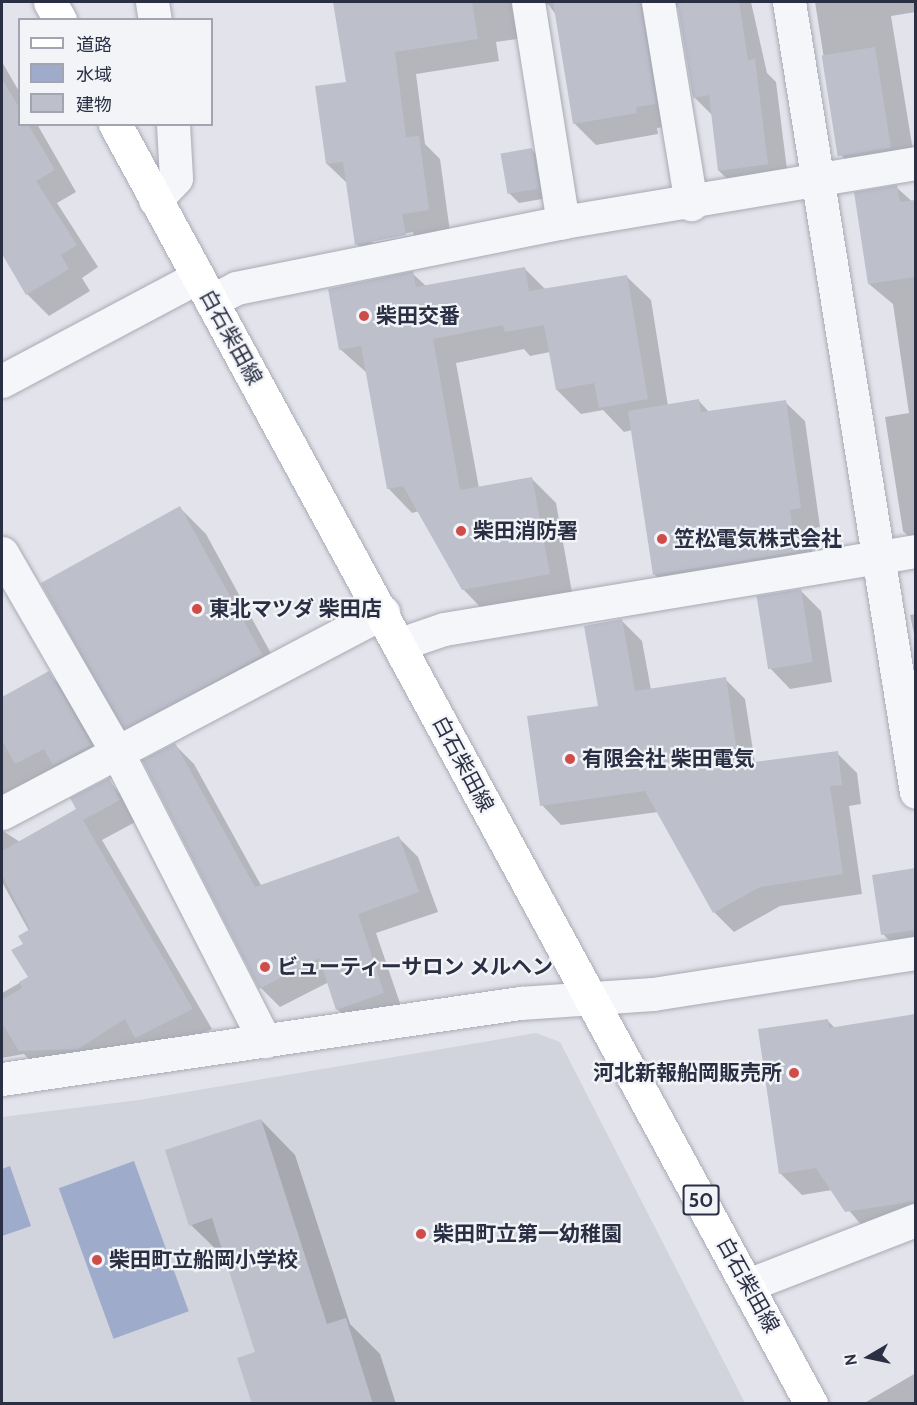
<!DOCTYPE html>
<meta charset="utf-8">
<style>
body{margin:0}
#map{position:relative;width:917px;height:1405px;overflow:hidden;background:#e3e4eb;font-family:Cabin,"Noto Sans JP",sans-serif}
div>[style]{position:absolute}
.built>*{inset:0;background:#d1d3dd}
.water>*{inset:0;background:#9eabcb;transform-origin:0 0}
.shadow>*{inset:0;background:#0003}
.building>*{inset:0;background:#bdbfcb;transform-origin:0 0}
.roads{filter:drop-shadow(0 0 2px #a8aab5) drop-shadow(0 0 2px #a8aab5)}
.minor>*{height:33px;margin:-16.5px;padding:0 16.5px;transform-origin:16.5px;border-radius:16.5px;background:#f5f6f9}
.major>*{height:33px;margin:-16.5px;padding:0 16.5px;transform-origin:16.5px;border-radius:16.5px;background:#fff}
.dots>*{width:16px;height:16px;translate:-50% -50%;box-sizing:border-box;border:3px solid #f2f4f8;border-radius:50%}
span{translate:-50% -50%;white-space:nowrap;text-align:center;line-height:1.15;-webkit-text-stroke:4.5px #f2f4f8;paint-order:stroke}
.shield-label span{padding:2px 4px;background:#f2f4f8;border:2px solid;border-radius:4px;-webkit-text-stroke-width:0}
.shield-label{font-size:20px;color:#2a2f43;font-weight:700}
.poi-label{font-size:21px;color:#2a2f43;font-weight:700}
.left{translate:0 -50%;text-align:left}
.right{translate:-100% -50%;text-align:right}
.street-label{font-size:21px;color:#2a2f43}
.frame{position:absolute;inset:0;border:3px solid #2a2f43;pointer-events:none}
.legend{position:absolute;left:18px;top:18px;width:195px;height:108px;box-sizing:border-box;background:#f2f4f8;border:2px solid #a2a5b0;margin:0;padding:8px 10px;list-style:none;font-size:18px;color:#2a2f43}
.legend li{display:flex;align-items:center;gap:12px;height:30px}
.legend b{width:30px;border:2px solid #a2a5b0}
.north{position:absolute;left:839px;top:1327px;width:60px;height:60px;-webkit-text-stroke:4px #f2f4f8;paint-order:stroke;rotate:261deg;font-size:16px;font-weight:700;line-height:24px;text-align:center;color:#2a2f43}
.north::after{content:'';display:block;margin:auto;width:21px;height:27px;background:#2a2f43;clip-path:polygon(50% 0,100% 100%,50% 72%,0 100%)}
</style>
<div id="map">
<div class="built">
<div style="clip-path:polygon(536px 1033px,560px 1042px,745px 1403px,2px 1403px,2px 1117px,139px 1100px)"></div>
</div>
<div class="water">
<div style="left:134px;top:1161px;width:160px;height:80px;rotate:70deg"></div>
<div style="clip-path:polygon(10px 1166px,31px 1226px,2px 1236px,2px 1169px)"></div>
</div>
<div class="shadow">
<div style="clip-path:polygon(evenodd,334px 2px,751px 2px,767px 73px,776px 82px,789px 186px,741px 192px,719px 171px,712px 115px,694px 97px,679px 7px,667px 9px,676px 125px,657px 128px,658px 134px,596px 145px,574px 123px,557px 16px,548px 4px,532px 17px,532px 37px,496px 42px,499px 61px,416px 74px,425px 144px,440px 159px,450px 232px,378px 266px,357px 244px,348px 184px,327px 164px,347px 83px,334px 2px,413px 232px,414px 235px,372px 243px,372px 240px,413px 232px)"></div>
<div style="clip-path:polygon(815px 2px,916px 2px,916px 12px,891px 16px,916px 169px,865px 179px,839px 153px)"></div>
<div style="clip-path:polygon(2px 62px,20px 93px,20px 124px,37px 124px,76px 192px,57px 203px,98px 267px,82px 278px,90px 291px,49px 316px,27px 294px,2px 251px)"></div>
<div style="clip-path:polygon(532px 150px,542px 160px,548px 198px,519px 203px,509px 193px)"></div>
<div style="clip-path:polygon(896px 187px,916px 205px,916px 543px,903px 531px,885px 417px,909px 413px,893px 304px,869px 284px)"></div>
<div style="clip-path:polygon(524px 268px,546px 290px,626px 276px,651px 300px,668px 406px,699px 401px,709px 412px,785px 402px,805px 421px,820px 527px,809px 529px,815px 571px,674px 594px,655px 575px,632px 430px,624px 432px,603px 410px,581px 414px,557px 390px,550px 352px,530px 356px,524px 349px,456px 363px,479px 488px,532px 479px,556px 503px,573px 598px,487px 614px,463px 589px,419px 511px,412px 513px,388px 488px,367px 373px,340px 349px,412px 273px,426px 286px)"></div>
<div style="clip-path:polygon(180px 508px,206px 534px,286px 681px,151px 752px,126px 726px,43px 584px)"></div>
<div style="clip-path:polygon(801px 591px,821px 611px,832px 682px,790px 689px,770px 668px)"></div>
<div style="clip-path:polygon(916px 614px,916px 644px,910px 615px)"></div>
<div style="clip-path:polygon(622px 621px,642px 641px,651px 690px,725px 679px,745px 699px,755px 763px,837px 753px,857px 773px,861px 804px,849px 806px,862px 894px,780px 906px,734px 932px,714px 912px,658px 812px,561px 825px,542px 805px,600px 707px)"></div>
<div style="clip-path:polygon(48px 673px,68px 693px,110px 765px,2px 801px,2px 698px)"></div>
<div style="clip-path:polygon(175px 745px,194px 764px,262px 887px,399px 838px,418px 857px,438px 912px,376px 933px,403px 1012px,357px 1028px,337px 1009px,329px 982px,280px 1007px,261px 988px)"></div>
<div style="clip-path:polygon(109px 780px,139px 820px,102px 840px,212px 1029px,156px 1057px,140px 1042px,98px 1068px,40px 1071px,24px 1054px,2px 1058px,2px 993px,30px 977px,25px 944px,29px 931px,2px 882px,2px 803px,11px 819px,3px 831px,20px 842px,78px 809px)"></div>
<div style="clip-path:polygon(916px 870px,916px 954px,904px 956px,883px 934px,873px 877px)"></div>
<div style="clip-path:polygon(916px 1016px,916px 1226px,868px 1233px,832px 1190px,802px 1195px,781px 1174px,760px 1030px,827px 1020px,835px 1028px)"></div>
<div style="clip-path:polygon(261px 1120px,295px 1155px,350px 1324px,380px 1354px,396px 1404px,253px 1404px,257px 1353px,226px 1259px,191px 1225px)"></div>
<div style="clip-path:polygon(916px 1373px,916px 1404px,867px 1404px,866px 1402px)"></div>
</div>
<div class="building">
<div style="clip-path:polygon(333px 2px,472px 2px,478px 39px,395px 52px,406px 137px,419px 136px,429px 210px,402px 214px,406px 235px,355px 245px,343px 162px,326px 164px,315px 86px,346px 82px)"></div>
<div style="clip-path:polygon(553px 2px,640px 2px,656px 104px,636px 107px,637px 113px,573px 124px)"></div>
<div style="clip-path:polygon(677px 2px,739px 2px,748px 60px,755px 59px,768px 164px,718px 171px,709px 95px,693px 98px)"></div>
<div style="left:875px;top:47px;width:102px;height:54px;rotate:81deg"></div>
<div style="clip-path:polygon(2px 79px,20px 109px,20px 124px,28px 124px,55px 170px,36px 181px,77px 245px,61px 255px,69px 269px,26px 295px,2px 254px)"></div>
<div style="left:532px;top:148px;width:41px;height:32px;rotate:80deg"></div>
<div style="clip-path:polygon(897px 185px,900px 202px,915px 200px,915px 277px,868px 284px,854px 192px)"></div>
<div style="clip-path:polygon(525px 267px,529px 291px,627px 275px,648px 399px,599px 408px,594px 383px,556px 390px,544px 325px,505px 332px,503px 325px,433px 339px,460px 490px,532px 477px,550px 574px,462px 590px,403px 486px,387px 489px,361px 346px,339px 350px,328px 289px,413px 271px,416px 287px)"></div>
<div style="clip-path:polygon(699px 399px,701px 412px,786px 400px,801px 508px,790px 510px,796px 552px,653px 575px,628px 411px)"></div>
<div style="left:180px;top:506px;width:170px;height:159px;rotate:61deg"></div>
<div style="left:801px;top:589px;width:74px;height:45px;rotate:81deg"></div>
<div style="clip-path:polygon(622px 619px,635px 691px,726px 677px,739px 764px,838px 751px,842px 785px,830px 786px,843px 874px,760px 887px,713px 913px,645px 791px,540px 806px,527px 716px,598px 706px,584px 626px)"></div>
<div style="clip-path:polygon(49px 671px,91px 745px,53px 765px,44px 749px,15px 764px,2px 740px,2px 697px)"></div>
<div style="clip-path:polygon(175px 743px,255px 887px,399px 836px,419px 892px,358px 914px,384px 993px,336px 1010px,319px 958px,259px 989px,142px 760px)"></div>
<div style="clip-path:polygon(109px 778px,120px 800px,83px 820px,193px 1009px,135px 1038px,125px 1019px,78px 1049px,19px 1051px,2px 1023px,2px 1000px,22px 988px,19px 982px,28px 977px,11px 950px,23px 944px,18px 936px,30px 929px,2px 875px,2px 851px,76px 809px,70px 798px)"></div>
<div style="clip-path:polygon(915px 868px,915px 930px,881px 935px,872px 875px)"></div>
<div style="clip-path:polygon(915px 1014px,915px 1201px,845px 1212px,816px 1168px,779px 1174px,758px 1029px,828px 1019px,829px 1028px)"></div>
<div style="clip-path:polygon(261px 1119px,327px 1324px,346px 1318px,373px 1404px,252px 1404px,237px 1358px,255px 1352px,212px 1218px,189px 1226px,165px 1150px)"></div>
</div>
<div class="roads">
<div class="minor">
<div style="left:152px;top:2px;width:18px;rotate:81deg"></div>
<div style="left:528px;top:2px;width:223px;rotate:81deg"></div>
<div style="left:658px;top:2px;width:205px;rotate:80.7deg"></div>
<div style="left:789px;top:2px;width:800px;rotate:80.87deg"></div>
<div style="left:155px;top:200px;width:30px;rotate:-46deg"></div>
<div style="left:176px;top:178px;width:54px;rotate:-93.2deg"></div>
<div style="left:211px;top:301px;width:28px;rotate:-27deg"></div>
<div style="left:236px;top:288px;width:334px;rotate:-11.4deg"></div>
<div style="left:563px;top:222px;width:358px;rotate:-9.5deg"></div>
<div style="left:2px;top:381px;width:222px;rotate:-28deg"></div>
<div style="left:2px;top:553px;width:230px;rotate:60deg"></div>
<div style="left:117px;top:752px;width:325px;rotate:62.9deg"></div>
<div style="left:400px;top:644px;width:46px;rotate:-18.8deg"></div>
<div style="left:444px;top:629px;width:478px;rotate:-9.4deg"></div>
<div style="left:2px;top:813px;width:431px;rotate:-27.8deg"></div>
<div style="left:2px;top:1079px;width:524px;rotate:-8.35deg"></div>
<div style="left:520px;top:1003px;width:133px;rotate:-3.9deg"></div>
<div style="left:653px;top:994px;width:266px;rotate:-8.9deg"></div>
<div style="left:748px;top:1285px;width:180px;rotate:-21.2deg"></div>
</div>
<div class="major">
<div style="left:50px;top:2px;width:21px;rotate:61deg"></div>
<div style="left:115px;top:124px;width:1457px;rotate:61.46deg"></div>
</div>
</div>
<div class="dots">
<div style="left:364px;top:316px;background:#d04c48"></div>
<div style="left:461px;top:531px;background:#d04c48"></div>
<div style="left:662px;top:539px;background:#d04c48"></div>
<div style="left:197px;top:609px;background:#d04c48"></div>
<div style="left:570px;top:759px;background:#d04c48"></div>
<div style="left:265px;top:967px;background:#d04c48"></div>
<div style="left:794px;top:1073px;background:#d04c48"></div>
<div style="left:421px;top:1234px;background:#d04c48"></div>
<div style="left:97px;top:1260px;background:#d04c48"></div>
</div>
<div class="shield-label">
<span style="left:701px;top:1200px">50</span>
</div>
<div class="poi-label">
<span class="left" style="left:376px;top:316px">柴田交番</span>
<span class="left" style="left:473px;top:531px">柴田消防署</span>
<span class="left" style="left:674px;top:539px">笠松電気株式会社</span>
<span class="left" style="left:209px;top:609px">東北マツダ 柴田店</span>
<span class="left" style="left:582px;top:759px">有限会社 柴田電気</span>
<span class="left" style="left:277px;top:967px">ビューティーサロン メルヘン</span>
<span class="right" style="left:782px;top:1073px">河北新報船岡販売所</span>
<span class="left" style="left:433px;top:1234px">柴田町立第一幼稚園</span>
<span class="left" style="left:109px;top:1260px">柴田町立船岡小学校</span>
</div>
<div class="street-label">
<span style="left:231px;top:337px;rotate:61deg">白石柴田線</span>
<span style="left:463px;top:764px;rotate:62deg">白石柴田線</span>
<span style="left:748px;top:1285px;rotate:61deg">白石柴田線</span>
</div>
<div class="frame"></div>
<ul class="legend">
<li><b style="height:8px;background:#fff"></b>道路</li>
<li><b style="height:16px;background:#9eabcb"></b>水域</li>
<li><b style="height:16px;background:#bdbfcb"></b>建物</li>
</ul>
<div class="north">N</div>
</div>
